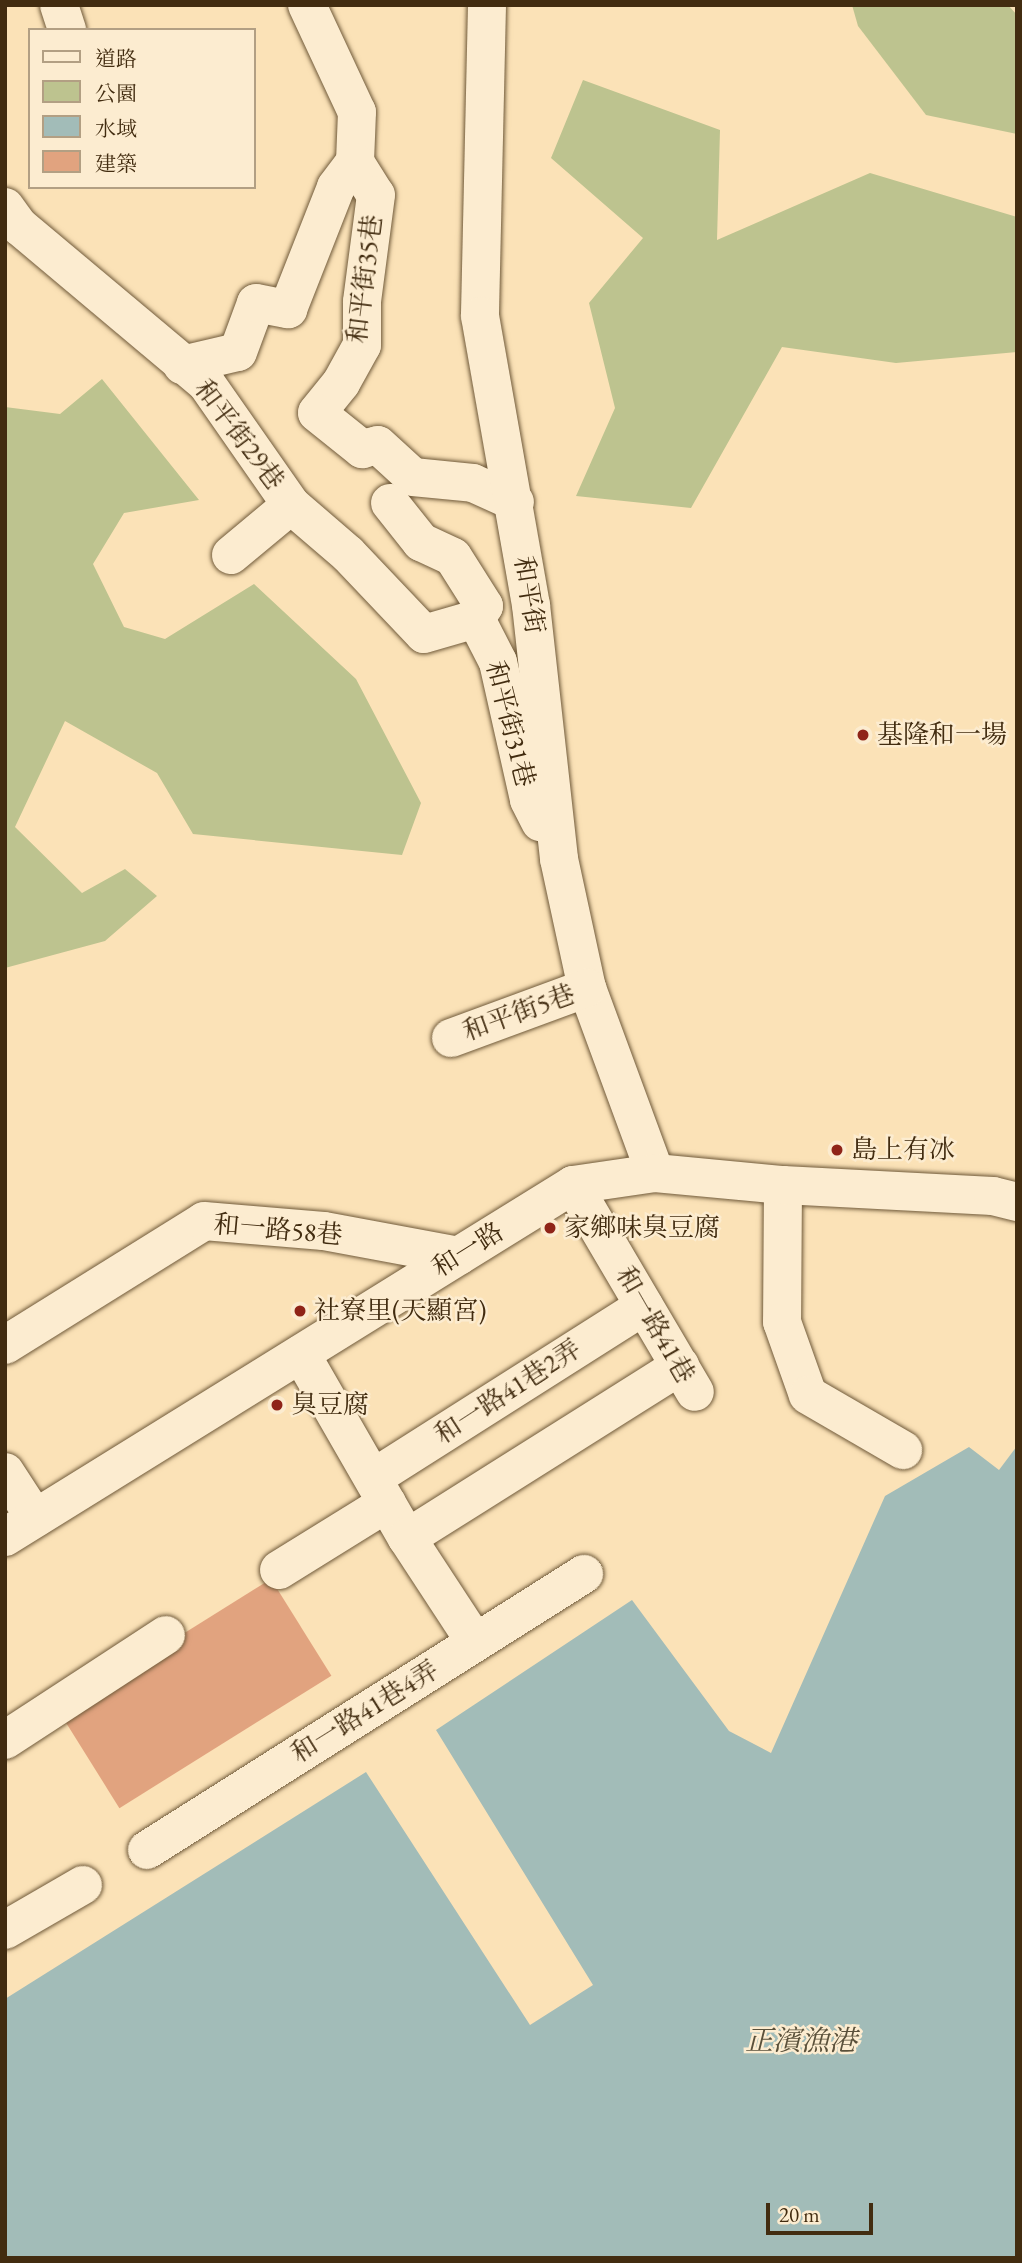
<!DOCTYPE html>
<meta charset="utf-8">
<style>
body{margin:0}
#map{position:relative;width:1022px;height:2263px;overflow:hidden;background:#fbe2b7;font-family:"EB Garamond","Noto Serif TC",serif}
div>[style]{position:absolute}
.green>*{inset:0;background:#bdc38f}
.water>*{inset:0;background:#a2bcb8}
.building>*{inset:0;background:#e1a37f;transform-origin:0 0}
.roads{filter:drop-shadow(0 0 2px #705a3a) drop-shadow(0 0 2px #705a3a)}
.minor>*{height:38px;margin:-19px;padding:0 19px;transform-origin:19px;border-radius:19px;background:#fcecd0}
.dots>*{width:19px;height:19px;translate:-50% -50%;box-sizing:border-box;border:4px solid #fcecd0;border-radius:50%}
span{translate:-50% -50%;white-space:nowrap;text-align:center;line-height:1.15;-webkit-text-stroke:5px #fcecd0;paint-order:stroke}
.street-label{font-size:26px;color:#422c10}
.poi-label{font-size:26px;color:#422c10}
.left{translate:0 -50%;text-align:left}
.water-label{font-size:28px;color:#5a503a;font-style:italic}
.frame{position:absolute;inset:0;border:7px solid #422c10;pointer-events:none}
.legend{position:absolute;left:28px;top:28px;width:228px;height:161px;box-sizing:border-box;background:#fcecd0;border:2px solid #b29f83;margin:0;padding:9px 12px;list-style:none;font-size:21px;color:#422c10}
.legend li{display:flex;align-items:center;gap:14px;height:35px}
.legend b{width:35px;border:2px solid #b29f83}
.scale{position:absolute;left:766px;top:2203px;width:107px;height:32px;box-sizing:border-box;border:4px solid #422c10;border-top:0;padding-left:9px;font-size:21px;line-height:24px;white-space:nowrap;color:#422c10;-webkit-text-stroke:5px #fcecd0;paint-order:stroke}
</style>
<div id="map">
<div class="green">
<div style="clip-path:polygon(852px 5px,1008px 5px,1017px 15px,1017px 134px,926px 115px,858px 26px)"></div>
<div style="clip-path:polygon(583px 80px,720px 130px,717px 240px,870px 173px,1017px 217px,1017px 352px,896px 363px,782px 347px,691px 508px,576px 496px,615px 408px,589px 303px,643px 238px,551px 158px)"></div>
<div style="clip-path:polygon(102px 379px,199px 500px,124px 513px,93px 564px,124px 627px,165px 639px,254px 584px,356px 679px,421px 803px,402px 855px,193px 834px,157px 773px,65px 721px,15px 827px,82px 893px,125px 869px,157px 896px,105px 941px,5px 968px,5px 407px,60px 414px)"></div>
</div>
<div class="water">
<div style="clip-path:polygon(1017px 1446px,1017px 2258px,5px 2258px,5px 1999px,366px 1772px,530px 2025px,593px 1985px,436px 1730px,632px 1600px,729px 1731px,771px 1753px,885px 1496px,969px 1447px,999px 1470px)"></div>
</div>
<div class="building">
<div style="left:271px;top:1579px;width:114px;height:250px;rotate:58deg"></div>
</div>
<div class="roads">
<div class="minor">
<div style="left:59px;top:5px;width:26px;rotate:72deg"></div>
<div style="left:307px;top:5px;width:118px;rotate:65deg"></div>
<div style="left:357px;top:112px;width:50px;rotate:92.3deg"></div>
<div style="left:355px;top:162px;width:39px;rotate:58deg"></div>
<div style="left:376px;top:195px;width:108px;rotate:97.5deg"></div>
<div style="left:362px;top:302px;width:43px;rotate:90deg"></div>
<div style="left:362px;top:345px;width:43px;rotate:118.9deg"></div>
<div style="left:341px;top:383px;width:38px;rotate:129deg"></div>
<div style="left:317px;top:413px;width:58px;rotate:38.7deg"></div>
<div style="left:362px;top:449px;width:16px;rotate:-14deg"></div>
<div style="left:378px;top:445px;width:47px;rotate:42.4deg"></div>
<div style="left:413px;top:477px;width:60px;rotate:5.7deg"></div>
<div style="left:473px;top:483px;width:46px;rotate:24.3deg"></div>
<div style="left:487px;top:5px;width:311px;rotate:91.3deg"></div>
<div style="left:480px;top:316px;width:293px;rotate:80deg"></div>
<div style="left:531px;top:605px;width:256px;rotate:83.7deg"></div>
<div style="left:559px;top:859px;width:132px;rotate:77.8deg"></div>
<div style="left:587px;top:988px;width:197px;rotate:69.8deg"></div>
<div style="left:5px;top:207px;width:24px;rotate:54deg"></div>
<div style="left:19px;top:226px;width:244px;rotate:40deg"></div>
<div style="left:206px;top:383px;width:149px;rotate:55.1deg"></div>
<div style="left:291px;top:505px;width:75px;rotate:40.7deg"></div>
<div style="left:348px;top:554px;width:110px;rotate:46.5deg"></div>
<div style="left:424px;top:634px;width:54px;rotate:-16.1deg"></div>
<div style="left:182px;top:365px;width:57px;rotate:-13.1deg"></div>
<div style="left:238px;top:352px;width:52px;rotate:-69.8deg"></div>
<div style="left:256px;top:303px;width:33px;rotate:11deg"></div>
<div style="left:288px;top:309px;width:131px;rotate:-68.5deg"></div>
<div style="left:336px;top:187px;width:31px;rotate:-53deg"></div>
<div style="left:390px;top:503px;width:50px;rotate:51.5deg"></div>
<div style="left:421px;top:542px;width:35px;rotate:25deg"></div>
<div style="left:453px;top:557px;width:58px;rotate:57.7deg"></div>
<div style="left:484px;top:606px;width:15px;rotate:122deg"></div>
<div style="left:476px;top:619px;width:48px;rotate:62.9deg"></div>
<div style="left:498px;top:662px;width:141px;rotate:77.3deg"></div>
<div style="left:529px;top:800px;width:25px;rotate:63deg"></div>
<div style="left:231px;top:555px;width:78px;rotate:-39.8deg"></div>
<div style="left:451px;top:1038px;width:145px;rotate:-20.2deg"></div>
<div style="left:573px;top:1185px;width:240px;rotate:59.5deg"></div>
<div style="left:783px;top:1185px;width:137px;rotate:90.4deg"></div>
<div style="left:782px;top:1322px;width:77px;rotate:70.4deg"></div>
<div style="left:808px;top:1395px;width:110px;rotate:30.1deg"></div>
<div style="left:5px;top:1345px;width:234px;rotate:-31.9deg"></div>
<div style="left:204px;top:1221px;width:120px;rotate:4.8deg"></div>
<div style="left:324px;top:1231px;width:137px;rotate:10.5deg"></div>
<div style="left:301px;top:1354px;width:212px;rotate:60.1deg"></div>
<div style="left:407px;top:1538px;width:124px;rotate:56.8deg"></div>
<div style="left:5px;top:1472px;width:55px;rotate:56.9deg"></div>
<div style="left:373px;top:1478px;width:321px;rotate:-32.4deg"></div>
<div style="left:5px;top:1537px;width:668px;rotate:-31.79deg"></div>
<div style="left:573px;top:1185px;width:83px;rotate:-8.3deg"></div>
<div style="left:655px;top:1173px;width:129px;rotate:5.4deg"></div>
<div style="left:783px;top:1185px;width:210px;rotate:3deg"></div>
<div style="left:993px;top:1196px;width:25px;rotate:14deg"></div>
<div style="left:407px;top:1538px;width:323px;rotate:-32.2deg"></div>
<div style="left:279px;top:1570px;width:127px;rotate:-31.8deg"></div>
<div style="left:5px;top:1740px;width:192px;rotate:-33.1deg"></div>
<div style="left:147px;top:1850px;width:517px;rotate:-32.28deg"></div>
<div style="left:5px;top:1930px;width:90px;rotate:-30deg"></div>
</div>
</div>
<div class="dots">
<div style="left:863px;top:735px;background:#8f2418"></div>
<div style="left:837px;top:1150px;background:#8f2418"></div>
<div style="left:550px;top:1228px;background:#8f2418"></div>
<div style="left:300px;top:1311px;background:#8f2418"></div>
<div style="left:277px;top:1405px;background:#8f2418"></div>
</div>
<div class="street-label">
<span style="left:365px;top:279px;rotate:-83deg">和平街35巷</span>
<span style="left:239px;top:435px;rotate:53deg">和平街29巷</span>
<span style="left:529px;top:595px;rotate:81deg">和平街</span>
<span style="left:510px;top:724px;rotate:76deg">和平街31巷</span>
<span style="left:519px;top:1013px;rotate:-20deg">和平街5巷</span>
<span style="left:278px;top:1230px;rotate:5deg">和一路58巷</span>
<span style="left:468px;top:1250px;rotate:-32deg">和一路</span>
<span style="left:655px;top:1325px;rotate:60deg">和一路41巷</span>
<span style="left:508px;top:1392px;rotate:-33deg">和一路41巷2弄</span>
<span style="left:365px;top:1712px;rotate:-32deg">和一路41巷4弄</span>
</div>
<div class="poi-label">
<span class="left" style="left:877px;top:735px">基隆和一場</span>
<span class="left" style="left:851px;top:1150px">島上有冰</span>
<span class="left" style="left:564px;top:1228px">家鄉味臭豆腐</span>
<span class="left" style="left:314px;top:1311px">社寮里(天顯宮)</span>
<span class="left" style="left:291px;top:1405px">臭豆腐</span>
</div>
<div class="water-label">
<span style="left:801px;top:2040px">正濱漁港</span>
</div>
<div class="frame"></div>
<ul class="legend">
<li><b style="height:9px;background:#fcecd0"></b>道路</li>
<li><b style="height:19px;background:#bdc38f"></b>公園</li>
<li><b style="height:19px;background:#a2bcb8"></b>水域</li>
<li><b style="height:19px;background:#e1a37f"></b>建築</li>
</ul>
<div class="scale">20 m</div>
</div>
